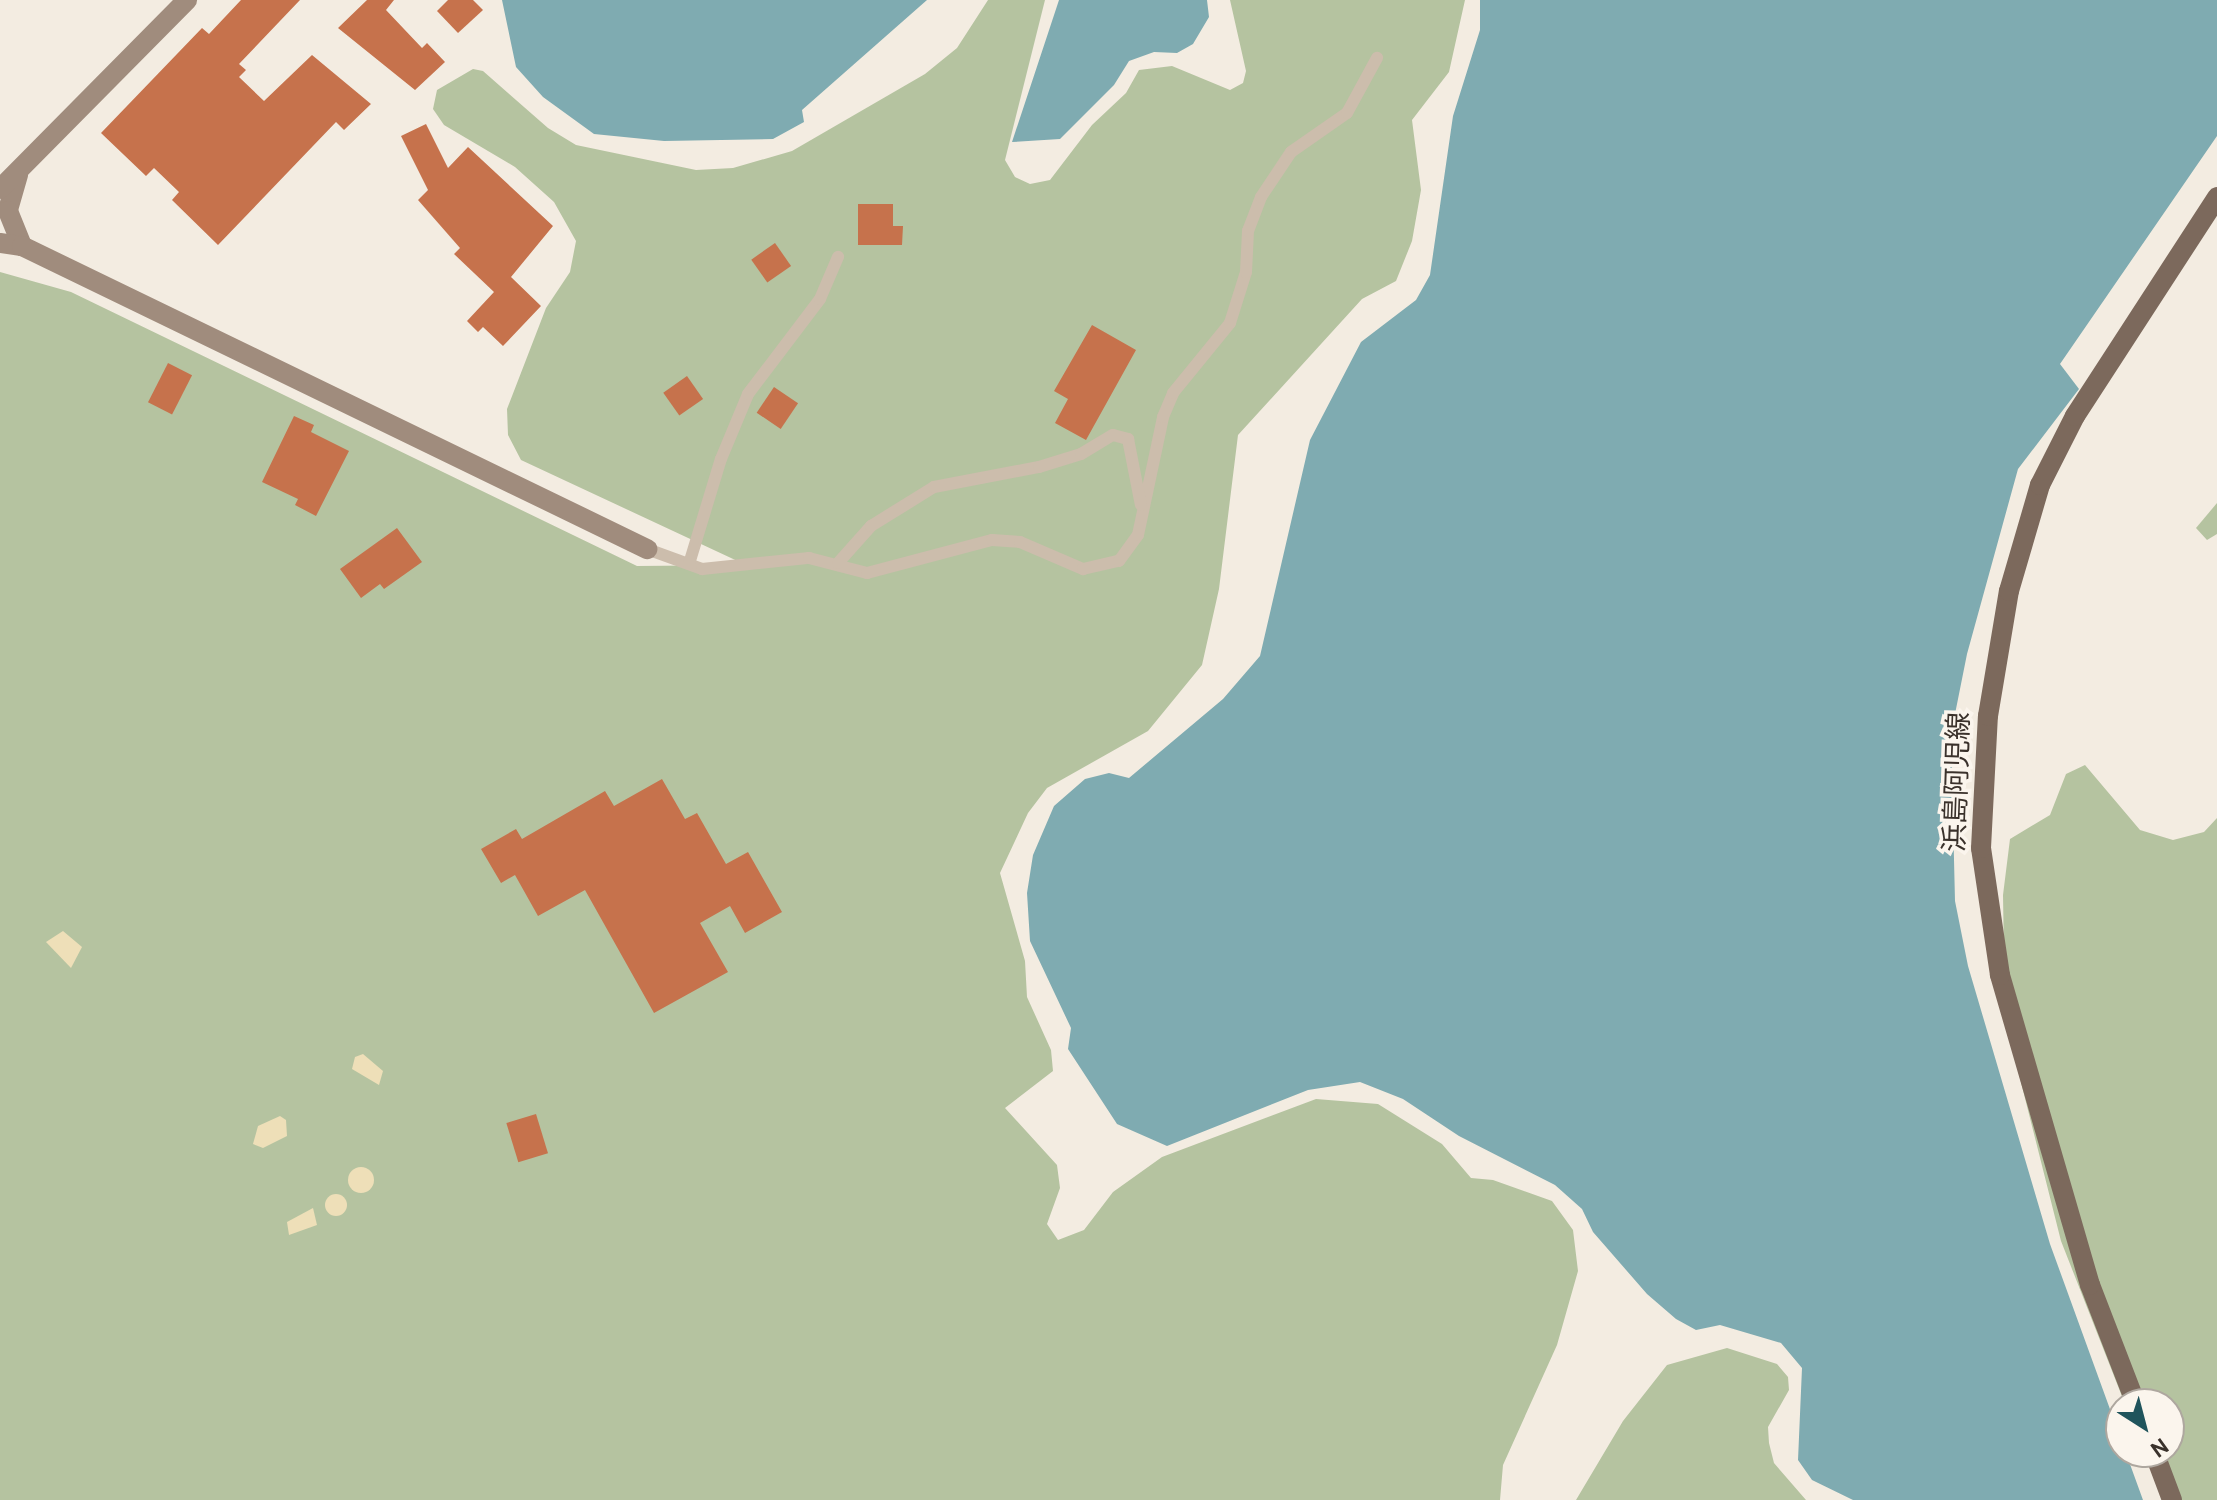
<!DOCTYPE html>
<meta charset="utf-8">
<style>
body{margin:0}
#map{position:relative;width:2217px;height:1500px;overflow:hidden;background:#f3ece1;font-family:Overpass,"Noto Sans JP",sans-serif}
div>[style]{position:absolute}
.green>*{inset:0;background:#b5c3a0}
.sand>*{inset:0;background:#eedfb8}
.round{border-radius:50%}
.water>*{inset:0;background:#7fabb1}
.building>*{inset:0;background:#c6724c;transform-origin:0 0}
.lane>*{height:12px;margin:-6px;padding:0 6px;transform-origin:6px;border-radius:6px;background:#ccbdac}
.secondary>*{height:20px;margin:-10px;padding:0 10px;transform-origin:10px;border-radius:10px;background:#a08c7d}
.primary>*{height:20px;margin:-10px;padding:0 10px;transform-origin:10px;border-radius:10px;background:#7c695c}
span{translate:-50% -50%;white-space:nowrap;text-align:center;line-height:1.15;-webkit-text-stroke:7px #fbf5ed;paint-order:stroke}
.street-label{font-size:28px;color:#3a312b}
.north{position:absolute;left:2105px;top:1388px;width:80px;height:80px;box-sizing:border-box;background:#fbf5ed;border:2px solid #aea79f;border-radius:50%;rotate:144deg;font-size:22px;font-weight:700;line-height:32px;text-align:center;color:#3a312b}
.north::after{content:'';display:block;margin:auto;width:28px;height:36px;background:#20545c;clip-path:polygon(50% 0,100% 100%,50% 72%,0 100%)}
</style>
<div id="map">
<div class="green">
<div style="clip-path:polygon(988px 0,1045px 0,1005px 160px,1015px 177px,1030px 184px,1050px 180px,1092px 125px,1126px 93px,1139px 70px,1172px 66px,1230px 90px,1243px 83px,1246px 71px,1230px 0,1465px 0,1449px 72px,1412px 120px,1421px 190px,1412px 241px,1396px 281px,1362px 299px,1238px 435px,1219px 589px,1202px 665px,1148px 731px,1047px 788px,1028px 813px,1000px 873px,1025px 961px,1027px 997px,1051px 1050px,1053px 1071px,1005px 1108px,1057px 1165px,1060px 1188px,1047px 1224px,1058px 1240px,1084px 1230px,1113px 1192px,1162px 1157px,1316px 1099px,1378px 1104px,1442px 1144px,1471px 1178px,1493px 1180px,1552px 1201px,1573px 1230px,1578px 1271px,1557px 1345px,1503px 1465px,1500px 1500px,0 1500px,0 272px,71px 292px,637px 566px,746px 565px,521px 460px,508px 435px,507px 409px,546px 308px,570px 272px,576px 241px,554px 202px,515px 167px,444px 125px,433px 109px,437px 90px,473px 69px,483px 71px,548px 128px,576px 145px,696px 170px,733px 168px,792px 151px,925px 74px,957px 48px)"></div>
<div style="clip-path:polygon(2217px 503px,2217px 534px,2207px 540px,2196px 528px)"></div>
<div style="clip-path:polygon(2085px 765px,2140px 830px,2173px 840px,2204px 832px,2217px 818px,2217px 1500px,2166px 1500px,2145px 1452px,2169px 1452px,2169px 1404px,2125px 1404px,2061px 1241px,2005px 1019px,2003px 895px,2010px 839px,2050px 815px,2066px 774px)"></div>
<div style="clip-path:polygon(1727px 1348px,1777px 1364px,1788px 1377px,1789px 1390px,1768px 1427px,1769px 1443px,1774px 1463px,1806px 1500px,1576px 1500px,1623px 1421px,1667px 1365px)"></div>
</div>
<div class="sand">
<div style="clip-path:polygon(63px 931px,82px 947px,71px 968px,46px 942px)"></div>
<div style="clip-path:polygon(363px 1054px,383px 1071px,379px 1085px,352px 1069px,355px 1057px)"></div>
<div style="clip-path:polygon(280px 1116px,286px 1120px,287px 1136px,263px 1148px,253px 1144px,258px 1126px)"></div>
<div class="round" style="left:348px;top:1167px;width:26px;height:26px"></div>
<div class="round" style="left:325px;top:1194px;width:22px;height:22px"></div>
<div style="clip-path:polygon(313px 1208px,317px 1225px,289px 1235px,287px 1222px)"></div>
</div>
<div class="water">
<div style="clip-path:polygon(502px 0,927px 0,802px 110px,804px 122px,773px 139px,664px 141px,594px 134px,543px 97px,516px 67px)"></div>
<div style="clip-path:polygon(1059px 0,1207px 0,1209px 17px,1193px 44px,1177px 53px,1154px 52px,1129px 61px,1114px 85px,1060px 139px,1012px 142px)"></div>
<div style="clip-path:polygon(1480px 0,2217px 0,2217px 136px,2060px 364px,2079px 389px,2018px 469px,1967px 654px,1951px 734px,1955px 901px,1968px 966px,2050px 1244px,2143px 1500px,1853px 1500px,1812px 1480px,1798px 1460px,1802px 1368px,1781px 1343px,1720px 1325px,1696px 1330px,1676px 1319px,1647px 1294px,1593px 1232px,1582px 1209px,1555px 1185px,1459px 1136px,1403px 1099px,1360px 1082px,1308px 1090px,1167px 1146px,1117px 1124px,1068px 1049px,1071px 1028px,1030px 941px,1027px 893px,1033px 855px,1054px 806px,1085px 779px,1109px 773px,1129px 778px,1223px 699px,1260px 656px,1310px 440px,1361px 342px,1416px 300px,1430px 275px,1453px 116px,1480px 30px)"></div>
</div>
<div class="building">
<div style="clip-path:polygon(241px 0,300px 0,239px 64px,246px 70px,239px 77px,264px 101px,312px 55px,371px 104px,344px 130px,336px 122px,218px 245px,172px 200px,179px 192px,154px 168px,146px 176px,101px 133px,202px 28px,209px 34px)"></div>
<div style="clip-path:polygon(367px 0,394px 0,386px 10px,422px 48px,427px 43px,445px 62px,415px 90px,338px 28px)"></div>
<div style="clip-path:polygon(448px 0,473px 0,483px 10px,458px 33px,437px 11px)"></div>
<div style="clip-path:polygon(426px 124px,448px 168px,468px 147px,553px 226px,511px 277px,541px 306px,503px 346px,483px 327px,478px 332px,467px 321px,494px 292px,454px 254px,460px 248px,418px 200px,428px 190px,401px 136px)"></div>
<div style="clip-path:polygon(858px 204px,893px 204px,893px 226px,903px 226px,902px 245px,858px 245px)"></div>
<div style="left:775px;top:243px;width:28px;height:29px;rotate:55deg"></div>
<div style="clip-path:polygon(1092px 325px,1136px 350px,1086px 440px,1055px 423px,1068px 399px,1054px 391px)"></div>
<div style="left:168px;top:363px;width:27px;height:44px;rotate:27deg"></div>
<div style="left:687px;top:376px;width:28px;height:29px;rotate:55deg"></div>
<div style="left:774px;top:387px;width:29px;height:31px;rotate:34deg"></div>
<div style="clip-path:polygon(294px 416px,314px 425px,311px 432px,349px 451px,316px 516px,295px 505px,298px 499px,262px 482px)"></div>
<div style="clip-path:polygon(397px 528px,422px 562px,384px 589px,380px 584px,361px 598px,340px 569px)"></div>
<div style="clip-path:polygon(662px 779px,685px 819px,697px 813px,726px 864px,748px 852px,782px 912px,745px 933px,730px 906px,700px 923px,728px 972px,654px 1013px,585px 890px,538px 916px,515px 875px,501px 883px,481px 849px,516px 829px,522px 839px,605px 791px,614px 806px)"></div>
<div style="left:536px;top:1114px;width:41px;height:31px;rotate:73deg"></div>
</div>
<div class="lane">
<div style="left:647px;top:549px;width:59px;rotate:20deg"></div>
<div style="left:702px;top:569px;width:108px;rotate:-5.9deg"></div>
<div style="left:809px;top:558px;width:60px;rotate:14.5deg"></div>
<div style="left:867px;top:573px;width:129px;rotate:-14.8deg"></div>
<div style="left:992px;top:540px;width:28px;rotate:4deg"></div>
<div style="left:1020px;top:542px;width:69px;rotate:23.2deg"></div>
<div style="left:1083px;top:569px;width:37px;rotate:-13deg"></div>
<div style="left:1119px;top:561px;width:32px;rotate:-54deg"></div>
<div style="left:1138px;top:535px;width:121px;rotate:-78deg"></div>
<div style="left:1163px;top:417px;width:26px;rotate:-67deg"></div>
<div style="left:1173px;top:393px;width:90px;rotate:-50.8deg"></div>
<div style="left:1230px;top:323px;width:53px;rotate:-72.6deg"></div>
<div style="left:1246px;top:272px;width:41px;rotate:-87.2deg"></div>
<div style="left:1248px;top:231px;width:36px;rotate:-69deg"></div>
<div style="left:1261px;top:197px;width:54px;rotate:-56.3deg"></div>
<div style="left:1291px;top:152px;width:68px;rotate:-34.9deg"></div>
<div style="left:1347px;top:113px;width:63px;rotate:-61.4deg"></div>
<div style="left:838px;top:563px;width:50px;rotate:-48.3deg"></div>
<div style="left:871px;top:526px;width:74px;rotate:-31.8deg"></div>
<div style="left:934px;top:487px;width:107px;rotate:-10.8deg"></div>
<div style="left:1039px;top:467px;width:44px;rotate:-17.2deg"></div>
<div style="left:1081px;top:454px;width:37px;rotate:-31deg"></div>
<div style="left:1113px;top:435px;width:16px;rotate:15deg"></div>
<div style="left:1128px;top:439px;width:67px;rotate:78.9deg"></div>
<div style="left:689px;top:564px;width:110px;rotate:-73.1deg"></div>
<div style="left:721px;top:459px;width:70px;rotate:-67.4deg"></div>
<div style="left:748px;top:394px;width:119px;rotate:-52.8deg"></div>
<div style="left:820px;top:299px;width:46px;rotate:-66.8deg"></div>
</div>
<div class="secondary">
<div style="left:18px;top:175px;width:37px;rotate:106deg"></div>
<div style="left:8px;top:211px;width:38px;rotate:68deg"></div>
<div style="left:0;top:189px;width:266px;rotate:-45.3deg"></div>
<div style="left:0;top:243px;width:22px;rotate:8deg"></div>
<div style="left:22px;top:246px;width:695px;rotate:25.86deg"></div>
</div>
<div class="primary">
<div style="left:2136px;top:1404px;width:128px;rotate:-111.1deg"></div>
<div style="left:2090px;top:1285px;width:323px;rotate:-106.2deg"></div>
<div style="left:2000px;top:975px;width:128px;rotate:-98.5deg"></div>
<div style="left:1981px;top:848px;width:132px;rotate:-87deg"></div>
<div style="left:1988px;top:716px;width:127px;rotate:-80.5deg"></div>
<div style="left:2009px;top:591px;width:110px;rotate:-73.7deg"></div>
<div style="left:2040px;top:485px;width:77px;rotate:-63.1deg"></div>
<div style="left:2075px;top:416px;width:261px;rotate:-57deg"></div>
<div style="left:2154px;top:1452px;width:51px;rotate:69.4deg"></div>
</div>
<div class="street-label">
<span style="left:1959px;top:782px;rotate:-88deg">浜島阿児線</span>
</div>
<div class="north">N</div>
</div>
